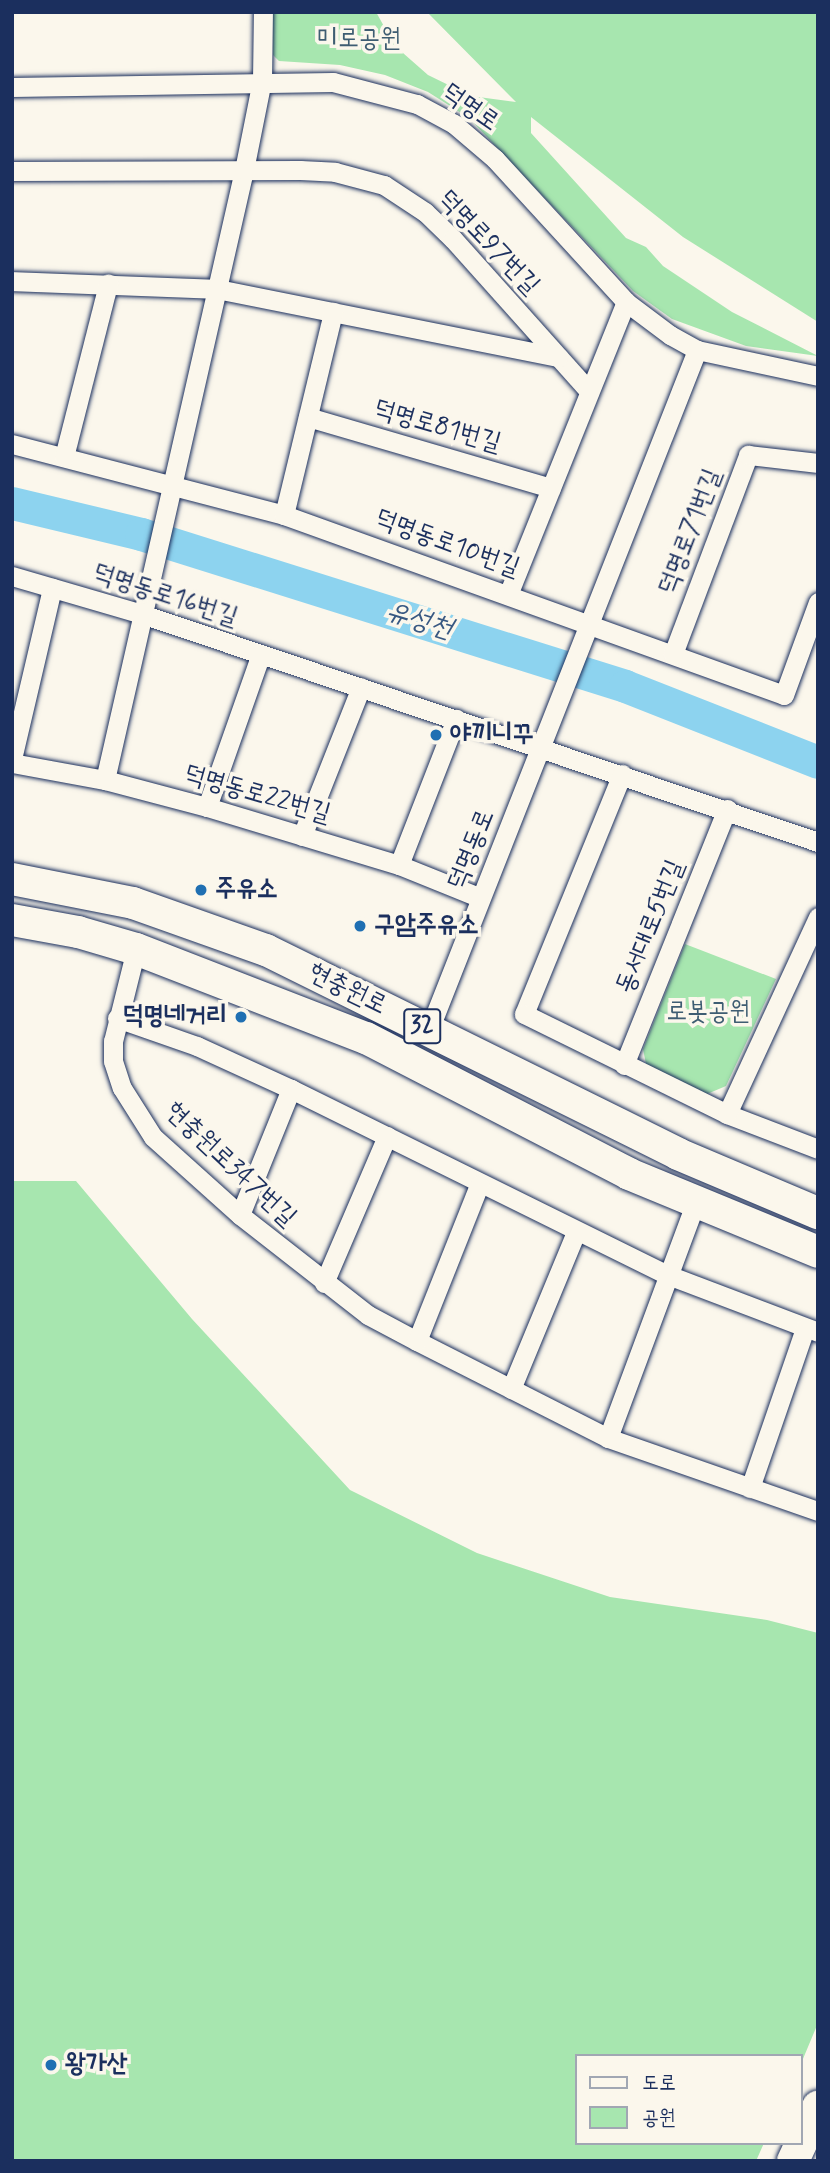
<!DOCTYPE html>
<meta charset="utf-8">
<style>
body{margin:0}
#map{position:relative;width:830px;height:2173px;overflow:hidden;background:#fbf7ec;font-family:Mynerve,"Poor Story",sans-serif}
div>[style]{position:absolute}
.green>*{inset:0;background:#a7e6af}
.river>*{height:33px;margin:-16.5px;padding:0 16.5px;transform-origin:16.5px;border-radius:16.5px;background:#8dd3ef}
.roads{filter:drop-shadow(0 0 2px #1b2f5e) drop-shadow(0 0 2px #1b2f5e)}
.street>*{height:19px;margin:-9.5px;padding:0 9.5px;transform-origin:9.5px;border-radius:9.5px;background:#fbf7ec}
.primary>*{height:32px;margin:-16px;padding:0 16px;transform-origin:16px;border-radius:16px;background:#fbf7ec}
.dots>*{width:19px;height:19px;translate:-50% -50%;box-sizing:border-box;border:4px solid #fbf7ec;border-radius:50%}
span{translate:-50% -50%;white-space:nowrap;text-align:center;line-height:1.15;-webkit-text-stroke:7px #fbf7ec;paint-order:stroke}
.shield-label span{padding:2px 5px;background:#fbf7ec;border:2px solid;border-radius:5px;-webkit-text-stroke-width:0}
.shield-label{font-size:24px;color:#1b2f5e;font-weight:700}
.park-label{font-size:26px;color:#3e5d72}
.street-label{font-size:26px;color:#1b2f5e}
.poi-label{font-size:26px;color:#1b2f5e;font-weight:700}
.left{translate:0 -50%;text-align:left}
.right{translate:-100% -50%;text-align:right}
.water-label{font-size:28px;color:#385882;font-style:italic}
.frame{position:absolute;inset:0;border:14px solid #1b2f5e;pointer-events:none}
.legend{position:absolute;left:575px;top:2054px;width:228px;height:91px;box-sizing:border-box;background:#fbf7ec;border:2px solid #a1a7b3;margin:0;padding:9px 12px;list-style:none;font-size:21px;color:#1b2f5e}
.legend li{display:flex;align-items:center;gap:14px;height:35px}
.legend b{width:35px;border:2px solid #a1a7b3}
</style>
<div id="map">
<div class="green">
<div style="clip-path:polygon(272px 12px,376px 12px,395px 46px,428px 75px,471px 96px,516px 102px,427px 12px,818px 12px,818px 322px,683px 237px,531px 117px,531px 133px,626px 238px,646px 247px,663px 266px,732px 312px,818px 356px,746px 346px,672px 319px,633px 291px,469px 118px,428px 92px,385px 75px,340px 65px,279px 61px,273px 55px)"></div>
<div style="clip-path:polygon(685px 944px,776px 979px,726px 1086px,707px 1094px,646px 1064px,643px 1049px)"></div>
<div style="clip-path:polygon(12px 1181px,76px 1181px,192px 1319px,350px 1490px,477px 1553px,610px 1597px,767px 1620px,818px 1633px,818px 2023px,800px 2066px,800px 2056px,576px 2056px,576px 2143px,764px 2143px,756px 2161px,12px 2161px)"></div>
</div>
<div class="river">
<div style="left:12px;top:503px;width:133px;rotate:13.5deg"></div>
<div style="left:141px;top:534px;width:507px;rotate:17.43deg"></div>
<div style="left:625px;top:686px;width:207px;rotate:21.5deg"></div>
</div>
<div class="roads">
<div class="street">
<div style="left:12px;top:87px;width:321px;rotate:-0.9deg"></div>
<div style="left:333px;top:82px;width:87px;rotate:14.7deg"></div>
<div style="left:417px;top:104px;width:42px;rotate:28.4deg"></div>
<div style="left:454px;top:124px;width:54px;rotate:40.5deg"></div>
<div style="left:495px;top:159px;width:194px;rotate:47.5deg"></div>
<div style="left:626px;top:302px;width:55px;rotate:36.9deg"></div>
<div style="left:670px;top:335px;width:31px;rotate:29deg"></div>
<div style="left:697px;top:350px;width:124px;rotate:12.1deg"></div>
<div style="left:12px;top:171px;width:288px;rotate:-0.2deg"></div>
<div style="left:300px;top:170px;width:35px;rotate:3deg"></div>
<div style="left:335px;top:172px;width:51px;rotate:14.9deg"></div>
<div style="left:384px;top:185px;width:49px;rotate:33.4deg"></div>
<div style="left:425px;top:212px;width:39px;rotate:44deg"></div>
<div style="left:453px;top:239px;width:204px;rotate:48.2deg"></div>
<div style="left:12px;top:281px;width:205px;rotate:2.2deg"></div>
<div style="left:217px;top:289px;width:348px;rotate:11.3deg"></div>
<div style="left:308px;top:417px;width:253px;rotate:16.3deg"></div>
<div style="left:12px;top:444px;width:281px;rotate:14.6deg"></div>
<div style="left:284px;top:515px;width:531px;rotate:19.8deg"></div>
<div style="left:784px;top:695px;width:99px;rotate:-69.9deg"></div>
<div style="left:64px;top:457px;width:179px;rotate:-75.7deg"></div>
<div style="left:284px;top:515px;width:209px;rotate:-76.4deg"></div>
<div style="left:12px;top:576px;width:139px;rotate:16.3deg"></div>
<div style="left:145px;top:615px;width:710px;rotate:18.64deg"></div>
<div style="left:508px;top:595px;width:316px;rotate:-68.1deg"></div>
<div style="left:673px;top:654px;width:213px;rotate:-69.3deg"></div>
<div style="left:748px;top:455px;width:70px;rotate:6.5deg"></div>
<div style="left:12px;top:759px;width:176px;rotate:-76.8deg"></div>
<div style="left:12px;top:763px;width:95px;rotate:10.4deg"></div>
<div style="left:105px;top:780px;width:106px;rotate:14.8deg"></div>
<div style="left:207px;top:807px;width:201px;rotate:16.8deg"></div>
<div style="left:399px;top:865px;width:88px;rotate:21.9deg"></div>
<div style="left:622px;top:774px;width:259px;rotate:112.2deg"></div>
<div style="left:524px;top:1014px;width:226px;rotate:26.2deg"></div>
<div style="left:727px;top:1114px;width:97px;rotate:21deg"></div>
<div style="left:105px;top:780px;width:626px;rotate:-77.16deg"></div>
<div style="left:244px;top:170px;width:92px;rotate:-78.7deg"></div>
<div style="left:262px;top:80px;width:68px;rotate:-89.2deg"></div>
<div style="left:207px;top:807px;width:162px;rotate:-70.6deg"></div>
<div style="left:302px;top:836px;width:160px;rotate:-68.4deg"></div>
<div style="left:399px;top:865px;width:157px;rotate:-68.7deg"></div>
<div style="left:136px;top:949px;width:95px;rotate:104deg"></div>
<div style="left:113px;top:1041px;width:20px;rotate:90deg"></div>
<div style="left:113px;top:1061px;width:28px;rotate:72deg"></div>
<div style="left:122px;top:1088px;width:58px;rotate:57.7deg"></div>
<div style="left:153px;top:1137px;width:117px;rotate:41.9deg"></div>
<div style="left:240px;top:1215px;width:162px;rotate:38deg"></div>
<div style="left:368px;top:1315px;width:55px;rotate:28deg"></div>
<div style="left:417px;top:1341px;width:214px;rotate:26.9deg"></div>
<div style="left:608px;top:1438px;width:222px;rotate:19.2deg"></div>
<div style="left:117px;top:1018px;width:85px;rotate:19.3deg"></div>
<div style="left:197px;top:1046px;width:103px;rotate:24.6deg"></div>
<div style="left:291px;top:1089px;width:420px;rotate:26.3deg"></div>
<div style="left:668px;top:1275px;width:160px;rotate:20.8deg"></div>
<div style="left:429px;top:1030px;width:731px;rotate:-68.49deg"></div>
<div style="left:624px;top:1065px;width:276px;rotate:-68.1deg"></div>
<div style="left:727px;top:1114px;width:217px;rotate:-65.2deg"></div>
<div style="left:240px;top:1215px;width:136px;rotate:-68deg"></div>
<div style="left:324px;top:1283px;width:160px;rotate:-66.8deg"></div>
<div style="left:417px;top:1341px;width:168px;rotate:-68.3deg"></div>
<div style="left:511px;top:1389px;width:170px;rotate:-67.5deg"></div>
<div style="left:608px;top:1438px;width:250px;rotate:-69.6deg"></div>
<div style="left:750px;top:1488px;width:169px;rotate:-71deg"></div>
</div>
<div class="primary">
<div style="left:12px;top:879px;width:123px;rotate:11.2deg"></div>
<div style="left:133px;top:903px;width:141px;rotate:19.5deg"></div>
<div style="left:266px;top:950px;width:460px;rotate:26.3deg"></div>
<div style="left:678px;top:1154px;width:152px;rotate:22.9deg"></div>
<div style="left:12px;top:920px;width:67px;rotate:10.3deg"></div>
<div style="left:78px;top:932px;width:60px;rotate:16.3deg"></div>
<div style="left:136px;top:949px;width:247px;rotate:21.2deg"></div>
<div style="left:366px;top:1038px;width:296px;rotate:27.3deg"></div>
<div style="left:629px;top:1174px;width:204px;rotate:22.4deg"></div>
<div style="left:793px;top:2161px;width:60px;rotate:-65.2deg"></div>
</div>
</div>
<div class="dots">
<div style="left:436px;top:735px;background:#1f6fb2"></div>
<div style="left:201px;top:890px;background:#1f6fb2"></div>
<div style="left:360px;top:926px;background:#1f6fb2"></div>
<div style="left:241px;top:1017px;background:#1f6fb2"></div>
<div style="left:51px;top:2065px;background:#1f6fb2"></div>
</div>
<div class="shield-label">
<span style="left:422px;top:1026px">32</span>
</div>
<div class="park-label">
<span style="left:359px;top:40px">미로공원</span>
<span style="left:708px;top:1013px">로봇공원</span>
</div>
<div class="street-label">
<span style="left:470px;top:108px;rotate:35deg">덕명로</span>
<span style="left:488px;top:243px;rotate:46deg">덕명로97번길</span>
<span style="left:437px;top:427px;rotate:16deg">덕명로81번길</span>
<span style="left:691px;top:532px;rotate:-69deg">덕명로71번길</span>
<span style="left:447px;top:544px;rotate:20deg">덕명동로10번길</span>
<span style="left:165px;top:596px;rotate:18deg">덕명동로16번길</span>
<span style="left:257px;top:795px;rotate:16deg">덕명동로22번길</span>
<span style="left:472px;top:850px;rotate:-68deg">덕명동로</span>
<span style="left:651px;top:927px;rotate:-68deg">동서대로5번길</span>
<span style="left:347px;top:990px;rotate:26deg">현충원로</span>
<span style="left:230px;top:1165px;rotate:43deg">현충원로347번길</span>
</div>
<div class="poi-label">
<span class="left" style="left:450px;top:735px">야끼니꾸</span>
<span class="left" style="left:215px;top:890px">주유소</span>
<span class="left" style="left:374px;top:926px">구암주유소</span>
<span class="right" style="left:227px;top:1017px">덕명네거리</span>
<span class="left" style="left:65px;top:2065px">왕가산</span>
</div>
<div class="water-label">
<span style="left:419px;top:621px;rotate:17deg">유성천</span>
</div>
<div class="frame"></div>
<ul class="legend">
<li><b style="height:9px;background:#fbf7ec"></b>도로</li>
<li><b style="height:19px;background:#a7e6af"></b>공원</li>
</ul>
</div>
